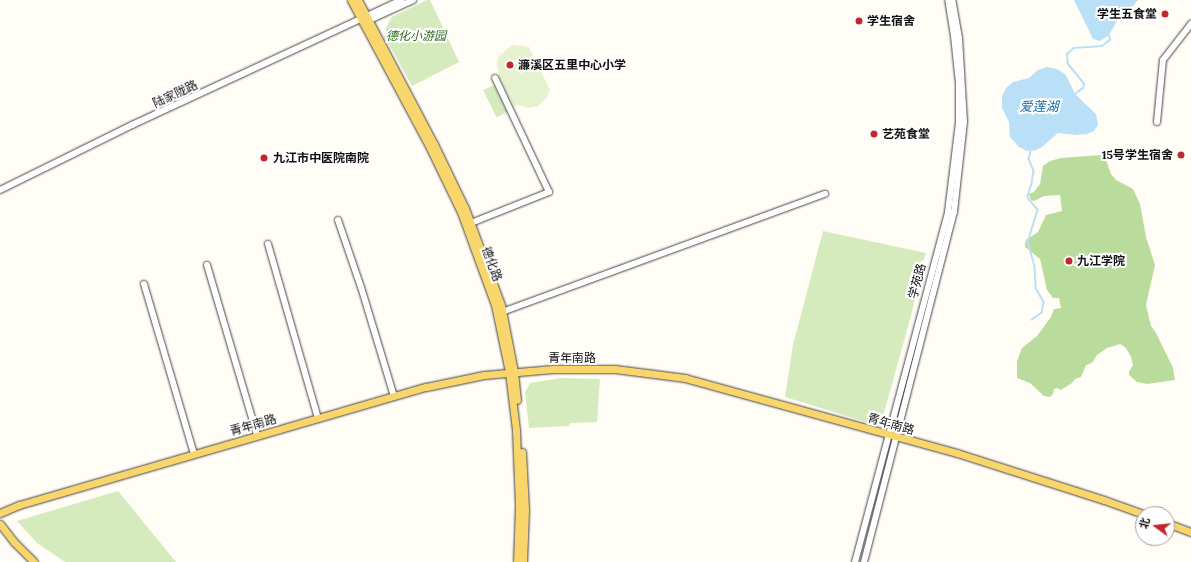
<!DOCTYPE html>
<meta charset="utf-8">
<style>
body{margin:0}
#map{position:relative;width:1191px;height:562px;overflow:hidden;background:#fffdf5;font-family:Lora,"Noto Sans SC",serif}
div>[style]{position:absolute}
.green>*{inset:0;background:#d5ebbd;transform-origin:0 0}
.forest>*{inset:0;background:#b9dc9c}
.pitch>*{inset:0;background:#e6f2cf}
.water>*{inset:0;background:#b9e0f7}
.stream>*{height:1.5px;margin:-0.75px;padding:0 0.75px;transform-origin:0.75px;border-radius:0.75px;background:#b9e0f7}
.roads{filter:drop-shadow(0 0 1px #444) drop-shadow(0 0 1px #444)}
.minor>*{height:6px;margin:-3px;padding:0 3px;transform-origin:3px;border-radius:3px;background:#fff}
.major>*{height:7px;margin:-3.5px;padding:0 3.5px;transform-origin:3.5px;border-radius:3.5px;background:#f9d66b}
.dots>*{width:11px;height:11px;translate:-50% -50%;box-sizing:border-box;border:2px solid #fff;border-radius:50%}
span{translate:-50% -50%;white-space:nowrap;text-align:center;line-height:1.15;-webkit-text-stroke:4px #fff;paint-order:stroke}
.poi-label{font-size:12px;color:#111;font-weight:700}
.right{translate:-100% -50%;text-align:right}
.left{translate:0 -50%;text-align:left}
.park-label{font-size:12px;color:#2f6b1f;font-style:italic}
.street-label{font-size:12px;color:#111}
.water-label{font-size:13px;color:#1768a6;font-style:italic}
.north{position:absolute;left:1135px;top:506px;width:40px;height:40px;box-sizing:border-box;background:#fff;border:1px solid #a0a0a0;border-radius:50%;rotate:285deg;font-size:11px;font-weight:700;line-height:16px;text-align:center;color:#111}
.north::after{content:'';display:block;margin:auto;width:14px;height:18px;background:#c4262e;clip-path:polygon(50% 0,100% 100%,50% 72%,0 100%)}
</style>
<div id="map">
<div class="green">
<div style="clip-path:polygon(427px 0,430px 0,459px 62px,412px 86px,390px 46px,386px 35px,386px 28px,392px 17px)"></div>
<div style="left:494px;top:85px;width:30px;height:12px;rotate:64deg"></div>
<div style="clip-path:polygon(823px 231px,926px 253px,921px 268px,912px 312px,884px 413px,866px 422px,785px 397px,793px 345px)"></div>
<div style="clip-path:polygon(561px 378px,600px 379px,597px 422px,570px 423px,569px 426px,529px 428px,525px 392px,530px 383px)"></div>
<div style="clip-path:polygon(118px 491px,176px 562px,65px 562px,37px 543px,17px 521px)"></div>
</div>
<div class="forest">
<div style="clip-path:polygon(1100px 155px,1106px 160px,1111px 174px,1116px 180px,1133px 189px,1140px 204px,1146px 237px,1155px 265px,1146px 305px,1151px 326px,1156px 333px,1173px 368px,1175px 380px,1147px 384px,1137px 382px,1129px 375px,1129px 371px,1133px 365px,1131px 357px,1126px 348px,1120px 344px,1107px 348px,1097px 355px,1092px 363px,1086px 365px,1081px 377px,1075px 379px,1072px 383px,1061px 390px,1057px 388px,1054px 389px,1053px 394px,1050px 397px,1044px 396px,1030px 383px,1017px 378px,1017px 361px,1022px 348px,1037px 336px,1051px 317px,1054px 309px,1061px 308px,1059px 298px,1053px 298px,1047px 290px,1040px 259px,1025px 247px,1025px 244px,1026px 240px,1038px 232px,1046px 215px,1062px 211px,1060px 195px,1044px 196px,1034px 201px,1031px 200px,1029px 194px,1034px 192px,1040px 184px,1043px 166px,1050px 161px,1061px 158px)"></div>
</div>
<div class="pitch">
<div style="clip-path:polygon(512px 45px,529px 47px,550px 90px,547px 98px,538px 106px,527px 108px,518px 105px,514px 106px,499px 76px,497px 66px,498px 57px)"></div>
</div>
<div class="water">
<div style="clip-path:polygon(1074px 0,1138px 0,1133px 6px,1124px 9px,1109px 35px,1100px 41px,1093px 39px)"></div>
<div style="clip-path:polygon(1047px 67px,1057px 69px,1066px 75px,1075px 94px,1096px 114px,1098px 125px,1094px 131px,1087px 134px,1076px 135px,1058px 133px,1042px 147px,1036px 150px,1027px 151px,1019px 147px,1010px 137px,1009px 122px,1002px 108px,1002px 96px,1007px 87px,1013px 82px,1029px 78px,1038px 70px)"></div>
</div>
<div class="stream">
<div style="left:1075px;top:94px;width:10px;rotate:-37deg"></div>
<div style="left:1083px;top:88px;width:4px;rotate:-76deg"></div>
<div style="left:1084px;top:84px;width:26px;rotate:-129deg"></div>
<div style="left:1068px;top:64px;width:10px;rotate:-96deg"></div>
<div style="left:1067px;top:54px;width:9px;rotate:-41deg"></div>
<div style="left:1074px;top:48px;width:28px;rotate:-4deg"></div>
<div style="left:1102px;top:46px;width:10px;rotate:-37deg"></div>
<div style="left:1110px;top:40px;width:5px;rotate:-101deg"></div>
<div style="left:1031px;top:151px;width:8px;rotate:104deg"></div>
<div style="left:1029px;top:159px;width:13px;rotate:67deg"></div>
<div style="left:1034px;top:171px;width:13px;rotate:99deg"></div>
<div style="left:1032px;top:184px;width:13px;rotate:108deg"></div>
<div style="left:1028px;top:196px;width:3px;rotate:72deg"></div>
<div style="left:1029px;top:199px;width:14px;rotate:51deg"></div>
<div style="left:1038px;top:210px;width:34px;rotate:107deg"></div>
<div style="left:1028px;top:242px;width:25px;rotate:74deg"></div>
<div style="left:1035px;top:266px;width:22px;rotate:87deg"></div>
<div style="left:1036px;top:288px;width:16px;rotate:60deg"></div>
<div style="left:1044px;top:302px;width:11px;rotate:100deg"></div>
<div style="left:1042px;top:313px;width:12px;rotate:145deg"></div>
</div>
<div class="roads">
<div class="minor">
<div style="left:365px;top:22px;width:53px;rotate:-24.6deg"></div>
<div style="left:1157px;top:122px;width:62px;rotate:-84.5deg"></div>
<div style="left:1163px;top:60px;width:46px;rotate:-52.1deg"></div>
<div style="left:0;top:190px;width:147px;rotate:-26.2deg"></div>
<div style="left:132px;top:125px;width:297px;rotate:-24.9deg"></div>
<div style="left:338px;top:220px;width:71px;rotate:71.1deg"></div>
<div style="left:361px;top:287px;width:114px;rotate:73.2deg"></div>
<div style="left:471px;top:223px;width:84px;rotate:-21.7deg"></div>
<div style="left:549px;top:192px;width:126px;rotate:-115.3deg"></div>
<div style="left:268px;top:244px;width:181px;rotate:74deg"></div>
<div style="left:207px;top:265px;width:177px;rotate:73.6deg"></div>
<div style="left:144px;top:284px;width:177px;rotate:73.6deg"></div>
<div style="left:502px;top:312px;width:344px;rotate:-20.1deg"></div>
<div style="left:855px;top:562px;width:362px;rotate:-75.1deg"></div>
<div style="left:948px;top:212px;width:90px;rotate:-83deg"></div>
<div style="left:959px;top:123px;width:40px;rotate:-90deg"></div>
<div style="left:959px;top:83px;width:47px;rotate:-96.1deg"></div>
<div style="left:954px;top:36px;width:36px;rotate:-99deg"></div>
<div style="left:864px;top:562px;width:361px;rotate:-75.6deg"></div>
<div style="left:954px;top:212px;width:91px;rotate:-83.7deg"></div>
<div style="left:964px;top:122px;width:84px;rotate:-93.4deg"></div>
<div style="left:959px;top:38px;width:39px;rotate:-100deg"></div>
</div>
<div class="major">
<div style="left:351px;top:0;width:168px;rotate:61.9deg"></div>
<div style="left:430px;top:148px;width:71px;rotate:64.2deg"></div>
<div style="left:461px;top:212px;width:99px;rotate:69.9deg"></div>
<div style="left:495px;top:305px;width:68px;rotate:78.2deg"></div>
<div style="left:509px;top:372px;width:58px;rotate:83.1deg"></div>
<div style="left:516px;top:430px;width:76px;rotate:87.7deg"></div>
<div style="left:519px;top:506px;width:56px;rotate:92deg"></div>
<div style="left:358px;top:0;width:163px;rotate:62.2deg"></div>
<div style="left:434px;top:144px;width:71px;rotate:64.2deg"></div>
<div style="left:465px;top:208px;width:103px;rotate:69.6deg"></div>
<div style="left:501px;top:305px;width:68px;rotate:79deg"></div>
<div style="left:514px;top:372px;width:28px;rotate:84deg"></div>
<div style="left:522px;top:452px;width:58px;rotate:87deg"></div>
<div style="left:525px;top:510px;width:52px;rotate:92.2deg"></div>
<div style="left:0;top:513px;width:21px;rotate:-23deg"></div>
<div style="left:19px;top:505px;width:424px;rotate:-16.2deg"></div>
<div style="left:426px;top:387px;width:59px;rotate:-11.7deg"></div>
<div style="left:484px;top:375px;width:69px;rotate:-5deg"></div>
<div style="left:553px;top:369px;width:62px"></div>
<div style="left:615px;top:369px;width:71px;rotate:7.3deg"></div>
<div style="left:685px;top:378px;width:282px;rotate:15.4deg"></div>
<div style="left:957px;top:453px;width:154px;rotate:17.7deg"></div>
<div style="left:1104px;top:500px;width:41px;rotate:19.7deg"></div>
<div style="left:1167px;top:523px;width:26px;rotate:21deg"></div>
<div style="left:0;top:524px;width:23px;rotate:52deg"></div>
<div style="left:14px;top:542px;width:28px;rotate:45deg"></div>
</div>
</div>
<div class="dots">
<div style="left:1165px;top:14px;background:#c4262e"></div>
<div style="left:859px;top:21px;background:#c4262e"></div>
<div style="left:510px;top:65px;background:#c4262e"></div>
<div style="left:874px;top:134px;background:#c4262e"></div>
<div style="left:1181px;top:155px;background:#c4262e"></div>
<div style="left:264px;top:158px;background:#c4262e"></div>
<div style="left:1069px;top:261px;background:#c4262e"></div>
</div>
<div class="poi-label">
<span class="right" style="left:1157px;top:14px">学生五食堂</span>
<span class="left" style="left:867px;top:21px">学生宿舍</span>
<span class="left" style="left:518px;top:65px">濂溪区五里中心小学</span>
<span class="left" style="left:882px;top:134px">艺苑食堂</span>
<span class="right" style="left:1173px;top:155px">15号学生宿舍</span>
<span class="left" style="left:273px;top:158px">九江市中医院南院</span>
<span class="left" style="left:1077px;top:261px">九江学院</span>
</div>
<div class="park-label">
<span style="left:416px;top:36px">德化小游园</span>
</div>
<div class="street-label">
<span style="left:175px;top:94px;rotate:-25deg">陆家陇路</span>
<span style="left:492px;top:264px;rotate:70deg">德化路</span>
<span style="left:917px;top:281px;rotate:-75deg">学苑路</span>
<span style="left:572px;top:358px">青年南路</span>
<span style="left:891px;top:424px;rotate:16deg">青年南路</span>
<span style="left:253px;top:425px;rotate:-16deg">青年南路</span>
</div>
<div class="water-label">
<span style="left:1039px;top:107px">爱莲湖</span>
</div>
<div class="north">北</div>
</div>
